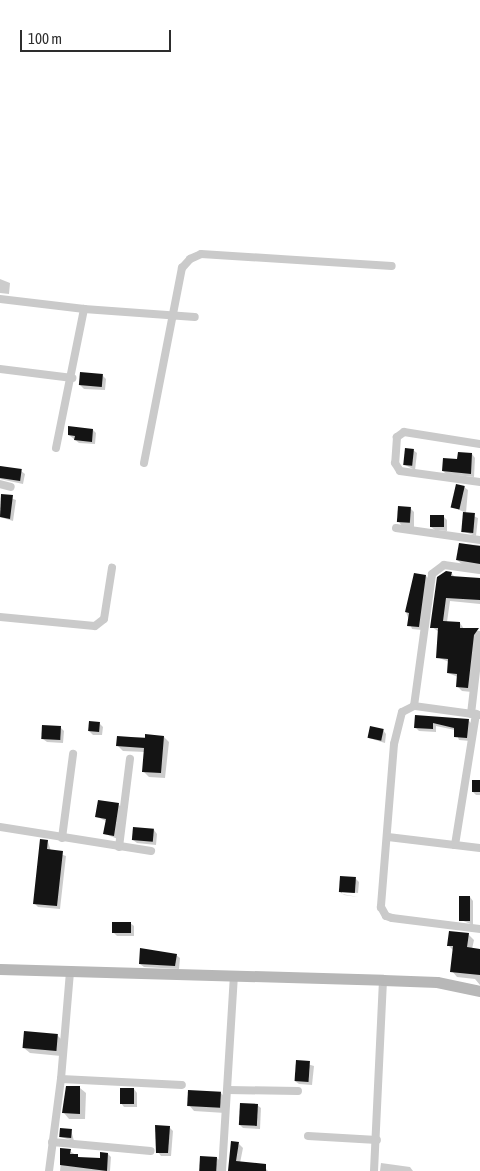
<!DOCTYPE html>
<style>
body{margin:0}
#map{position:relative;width:480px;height:1171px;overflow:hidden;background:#fff;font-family:"Asap Condensed",sans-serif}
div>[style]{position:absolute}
.shadow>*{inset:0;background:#0003}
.building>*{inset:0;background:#141414;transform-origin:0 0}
.street>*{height:8px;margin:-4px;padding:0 4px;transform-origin:4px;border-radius:4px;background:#cacaca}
.secondary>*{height:11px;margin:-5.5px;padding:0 5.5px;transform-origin:5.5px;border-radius:5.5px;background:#b7b7b7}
span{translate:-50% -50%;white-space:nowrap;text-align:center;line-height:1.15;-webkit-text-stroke:5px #fff;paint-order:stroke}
.scale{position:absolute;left:20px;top:30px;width:151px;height:22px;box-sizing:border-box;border:2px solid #2d2d2d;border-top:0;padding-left:6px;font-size:15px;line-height:18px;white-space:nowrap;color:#2d2d2d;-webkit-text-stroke:4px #fff;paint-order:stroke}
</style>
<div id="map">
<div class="shadow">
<div style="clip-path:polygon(0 279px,10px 283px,9px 294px,0 293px)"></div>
<div style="clip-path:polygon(102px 375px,106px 379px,105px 390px,84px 389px,80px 385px)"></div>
<div style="clip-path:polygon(93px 430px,96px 433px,95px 444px,79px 443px,69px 435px)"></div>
<div style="clip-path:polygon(413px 450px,417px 453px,415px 470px,405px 465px)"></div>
<div style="clip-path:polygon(472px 454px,475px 458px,474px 477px,446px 474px,443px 471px)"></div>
<div style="clip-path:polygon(0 466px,21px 471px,25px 474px,23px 484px,0 479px)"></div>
<div style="clip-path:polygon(464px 487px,468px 490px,466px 513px,478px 518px,476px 536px,462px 531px,464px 512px,455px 508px)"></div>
<div style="clip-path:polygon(3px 495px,16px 500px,13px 521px,0 517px)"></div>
<div style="clip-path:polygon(410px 508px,414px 512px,414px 527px,402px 526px,399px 522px)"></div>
<div style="clip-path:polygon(443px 516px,447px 520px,447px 531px,435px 530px,431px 527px)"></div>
<div style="clip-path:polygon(460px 544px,480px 545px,480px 568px,463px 565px,457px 560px)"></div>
<div style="clip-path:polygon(451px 573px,456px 578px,480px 580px,480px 604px,450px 601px,447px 622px,460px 623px,464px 629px,480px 631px,472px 692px,462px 691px,458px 687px,458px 677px,448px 673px,449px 662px,437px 657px,439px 632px,432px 627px)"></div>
<div style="clip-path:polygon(426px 576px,429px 579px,422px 630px,412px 629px,406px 612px)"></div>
<div style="clip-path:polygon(416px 717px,469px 721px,472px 724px,470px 741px,459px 740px,455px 730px,436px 726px,436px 732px,419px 731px,415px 727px)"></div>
<div style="clip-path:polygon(100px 724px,103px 727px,102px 735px,93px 735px,89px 731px)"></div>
<div style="clip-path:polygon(60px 727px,64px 731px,63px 743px,47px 742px,43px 739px)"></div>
<div style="clip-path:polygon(383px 730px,386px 734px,385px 743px,369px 738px)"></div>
<div style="clip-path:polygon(118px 737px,164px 737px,169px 742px,165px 778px,149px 777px,143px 771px,145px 752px,123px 751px,117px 745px)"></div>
<div style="clip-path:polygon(480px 782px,480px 795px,476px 795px,472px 791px)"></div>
<div style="clip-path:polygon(118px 804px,122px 808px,118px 839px,105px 834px,106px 821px,97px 817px)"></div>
<div style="clip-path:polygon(154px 830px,157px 834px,156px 845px,137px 843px,133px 840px)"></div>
<div style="clip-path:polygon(48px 842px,51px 851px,66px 856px,60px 909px,38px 907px,34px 903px)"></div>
<div style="clip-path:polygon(356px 879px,359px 882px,358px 893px,342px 891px,342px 894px,358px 897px,344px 895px,340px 892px)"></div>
<div style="clip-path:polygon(470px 897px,473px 901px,473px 925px,461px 920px)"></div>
<div style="clip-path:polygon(130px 923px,134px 926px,134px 936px,117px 936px,113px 932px)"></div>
<div style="clip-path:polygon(468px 934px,474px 940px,472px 949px,480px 951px,480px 985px,475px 979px,457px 977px,452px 971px,454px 951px,448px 945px)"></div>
<div style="clip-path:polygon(176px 955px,180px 958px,179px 969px,144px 967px,140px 964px)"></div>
<div style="clip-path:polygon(57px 1035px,63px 1041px,61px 1056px,30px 1053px,24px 1048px)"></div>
<div style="clip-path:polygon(297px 1061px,314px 1066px,312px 1085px,299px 1084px,295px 1081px)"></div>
<div style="clip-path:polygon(80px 1088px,86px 1093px,85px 1119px,69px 1119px,64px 1113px)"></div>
<div style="clip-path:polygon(134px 1089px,137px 1093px,137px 1107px,124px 1107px,121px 1103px)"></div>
<div style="clip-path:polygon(221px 1093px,226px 1099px,225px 1113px,194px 1111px,189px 1105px)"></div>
<div style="clip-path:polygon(257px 1105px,261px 1108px,260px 1129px,243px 1128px,240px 1125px)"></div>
<div style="clip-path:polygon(169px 1127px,173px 1131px,171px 1156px,161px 1156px,158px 1152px)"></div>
<div style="clip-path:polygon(71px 1130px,74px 1141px,61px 1137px)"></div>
<div style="clip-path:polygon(239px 1144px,243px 1148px,240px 1163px,263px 1166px,268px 1171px,228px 1171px)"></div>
<div style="clip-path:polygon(62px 1150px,70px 1151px,80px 1158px,101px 1160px,108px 1154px,111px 1157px,110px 1171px,60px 1171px)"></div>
<div style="clip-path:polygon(217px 1158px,221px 1162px,221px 1171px,201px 1171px)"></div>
<div style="clip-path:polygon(381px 1163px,410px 1167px,413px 1171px,380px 1171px)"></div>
</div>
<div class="building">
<div style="left:80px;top:372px;width:23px;height:13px;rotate:5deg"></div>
<div style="clip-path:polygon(68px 426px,93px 429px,92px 442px,74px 440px,75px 436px,68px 435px)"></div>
<div style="left:405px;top:448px;width:9px;height:17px;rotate:6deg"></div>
<div style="clip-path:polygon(458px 452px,472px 453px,471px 474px,442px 471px,443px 458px,457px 459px)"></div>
<div style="left:0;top:466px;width:22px;height:12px;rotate:8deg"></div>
<div style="left:456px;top:484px;width:9px;height:24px;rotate:13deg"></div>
<div style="clip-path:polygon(1px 494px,13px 495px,10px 519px,0 517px)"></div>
<div style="left:398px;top:506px;width:13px;height:16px;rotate:4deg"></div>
<div style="left:463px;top:512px;width:12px;height:20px;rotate:5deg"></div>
<div style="left:430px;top:515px;width:14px;height:12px"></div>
<div style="clip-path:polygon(459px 543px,480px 546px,480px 564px,456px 560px)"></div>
<div style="clip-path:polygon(446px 571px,452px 572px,451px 576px,480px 578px,480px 600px,446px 598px,443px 621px,460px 622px,460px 628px,479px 628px,474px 635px,468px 688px,456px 687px,457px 674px,447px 673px,448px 659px,436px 658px,438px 628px,430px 628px,437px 577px)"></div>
<div style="clip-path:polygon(414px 573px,426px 575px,419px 627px,407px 626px,409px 613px,405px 612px)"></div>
<div style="clip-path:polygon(415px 715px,469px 719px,467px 738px,454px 737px,454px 728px,433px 723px,433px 729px,414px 728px)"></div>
<div style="left:89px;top:721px;width:11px;height:10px;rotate:5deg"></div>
<div style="left:42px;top:725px;width:19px;height:14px;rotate:3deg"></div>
<div style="left:370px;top:726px;width:14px;height:12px;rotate:12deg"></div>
<div style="clip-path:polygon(145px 734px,164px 736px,161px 773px,142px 772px,144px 748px,116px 746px,117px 736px,145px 738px)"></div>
<div style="left:472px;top:780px;width:8px;height:12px"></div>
<div style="clip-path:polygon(98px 800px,119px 803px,114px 836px,103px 834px,106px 819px,95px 817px)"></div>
<div style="left:133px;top:827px;width:21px;height:13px;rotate:5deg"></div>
<div style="clip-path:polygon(40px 839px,48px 840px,47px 849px,63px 851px,57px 906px,33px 904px)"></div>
<div style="left:340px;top:876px;width:16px;height:16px;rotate:4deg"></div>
<div style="left:459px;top:896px;width:11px;height:25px"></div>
<div style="left:112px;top:922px;width:19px;height:11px"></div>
<div style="clip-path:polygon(449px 931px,469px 933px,467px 947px,480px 949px,480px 975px,450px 972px,453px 946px,447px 946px)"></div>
<div style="clip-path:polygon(140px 948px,177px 954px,175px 966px,139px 964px)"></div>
<div style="left:24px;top:1031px;width:34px;height:17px;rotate:5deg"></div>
<div style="left:296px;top:1060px;width:14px;height:21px;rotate:4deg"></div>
<div style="clip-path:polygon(66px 1086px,80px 1086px,80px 1114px,62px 1113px)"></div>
<div style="left:120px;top:1088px;width:14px;height:16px"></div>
<div style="left:188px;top:1090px;width:33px;height:16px;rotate:3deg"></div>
<div style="left:240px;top:1103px;width:18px;height:22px;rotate:3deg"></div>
<div style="clip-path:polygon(155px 1125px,170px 1126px,168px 1153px,156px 1153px)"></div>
<div style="left:60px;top:1128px;width:12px;height:9px;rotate:5deg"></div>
<div style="clip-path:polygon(231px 1141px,239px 1142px,236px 1161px,266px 1164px,266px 1171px,228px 1171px)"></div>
<div style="clip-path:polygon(60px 1148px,71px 1149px,70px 1154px,78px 1154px,78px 1157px,100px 1158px,100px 1152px,108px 1153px,107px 1171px,60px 1165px)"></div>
<div style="left:200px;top:1156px;width:17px;height:15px;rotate:3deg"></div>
</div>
<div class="street">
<div style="left:0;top:299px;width:85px;rotate:6.8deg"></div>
<div style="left:84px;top:309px;width:111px;rotate:4.1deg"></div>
<div style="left:0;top:369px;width:73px;rotate:7.1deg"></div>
<div style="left:480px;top:444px;width:77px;rotate:-171deg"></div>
<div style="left:404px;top:432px;width:9px;rotate:144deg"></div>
<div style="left:397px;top:437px;width:26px;rotate:94deg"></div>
<div style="left:395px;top:463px;width:9px;rotate:58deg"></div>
<div style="left:400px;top:471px;width:81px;rotate:7.8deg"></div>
<div style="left:56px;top:448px;width:142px;rotate:-78.6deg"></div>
<div style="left:144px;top:463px;width:199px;rotate:-79deg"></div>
<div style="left:182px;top:268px;width:12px;rotate:-48deg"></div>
<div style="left:190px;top:259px;width:12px;rotate:-24deg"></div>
<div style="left:201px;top:254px;width:191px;rotate:3.6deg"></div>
<div style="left:0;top:484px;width:11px;rotate:15deg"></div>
<div style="left:396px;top:528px;width:85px;rotate:8.1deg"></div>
<div style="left:0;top:617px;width:95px;rotate:5.4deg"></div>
<div style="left:95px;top:626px;width:11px;rotate:-38deg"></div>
<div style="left:104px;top:619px;width:52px;rotate:-81.1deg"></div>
<div style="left:414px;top:706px;width:133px;rotate:-82.2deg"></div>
<div style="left:432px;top:574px;width:15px;rotate:-37deg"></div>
<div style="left:444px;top:565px;width:36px;rotate:8deg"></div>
<div style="left:471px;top:714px;width:79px;rotate:-83.4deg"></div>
<div style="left:480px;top:715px;width:67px;rotate:-172.2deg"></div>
<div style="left:414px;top:706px;width:13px;rotate:153deg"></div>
<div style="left:402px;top:712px;width:33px;rotate:104deg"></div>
<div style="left:394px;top:744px;width:164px;rotate:94.6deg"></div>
<div style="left:381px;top:907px;width:10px;rotate:61deg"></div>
<div style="left:386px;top:916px;width:6px;rotate:18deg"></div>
<div style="left:392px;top:918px;width:89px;rotate:7.1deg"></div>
<div style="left:0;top:827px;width:153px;rotate:9deg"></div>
<div style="left:388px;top:837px;width:67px;rotate:6.8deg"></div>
<div style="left:455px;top:845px;width:133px;rotate:-80.9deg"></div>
<div style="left:62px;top:838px;width:85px;rotate:-82.5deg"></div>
<div style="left:455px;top:845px;width:25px;rotate:7deg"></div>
<div style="left:119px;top:847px;width:89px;rotate:-82.9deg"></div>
<div style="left:61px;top:1079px;width:121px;rotate:2.8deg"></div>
<div style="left:228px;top:1090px;width:70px;rotate:0.8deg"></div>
<div style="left:308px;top:1136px;width:69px;rotate:3.3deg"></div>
<div style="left:52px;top:1142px;width:99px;rotate:5.2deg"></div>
<div style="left:49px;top:1171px;width:93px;rotate:-82.6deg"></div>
<div style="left:61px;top:1079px;width:107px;rotate:-85.2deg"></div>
<div style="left:222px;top:1171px;width:194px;rotate:-86.5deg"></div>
<div style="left:374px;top:1171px;width:191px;rotate:-87.3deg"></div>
</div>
<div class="secondary">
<div style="left:0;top:969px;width:383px;rotate:1.6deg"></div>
<div style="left:383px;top:980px;width:54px;rotate:2.1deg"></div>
<div style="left:437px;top:982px;width:44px;rotate:11.8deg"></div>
</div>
<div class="scale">100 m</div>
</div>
